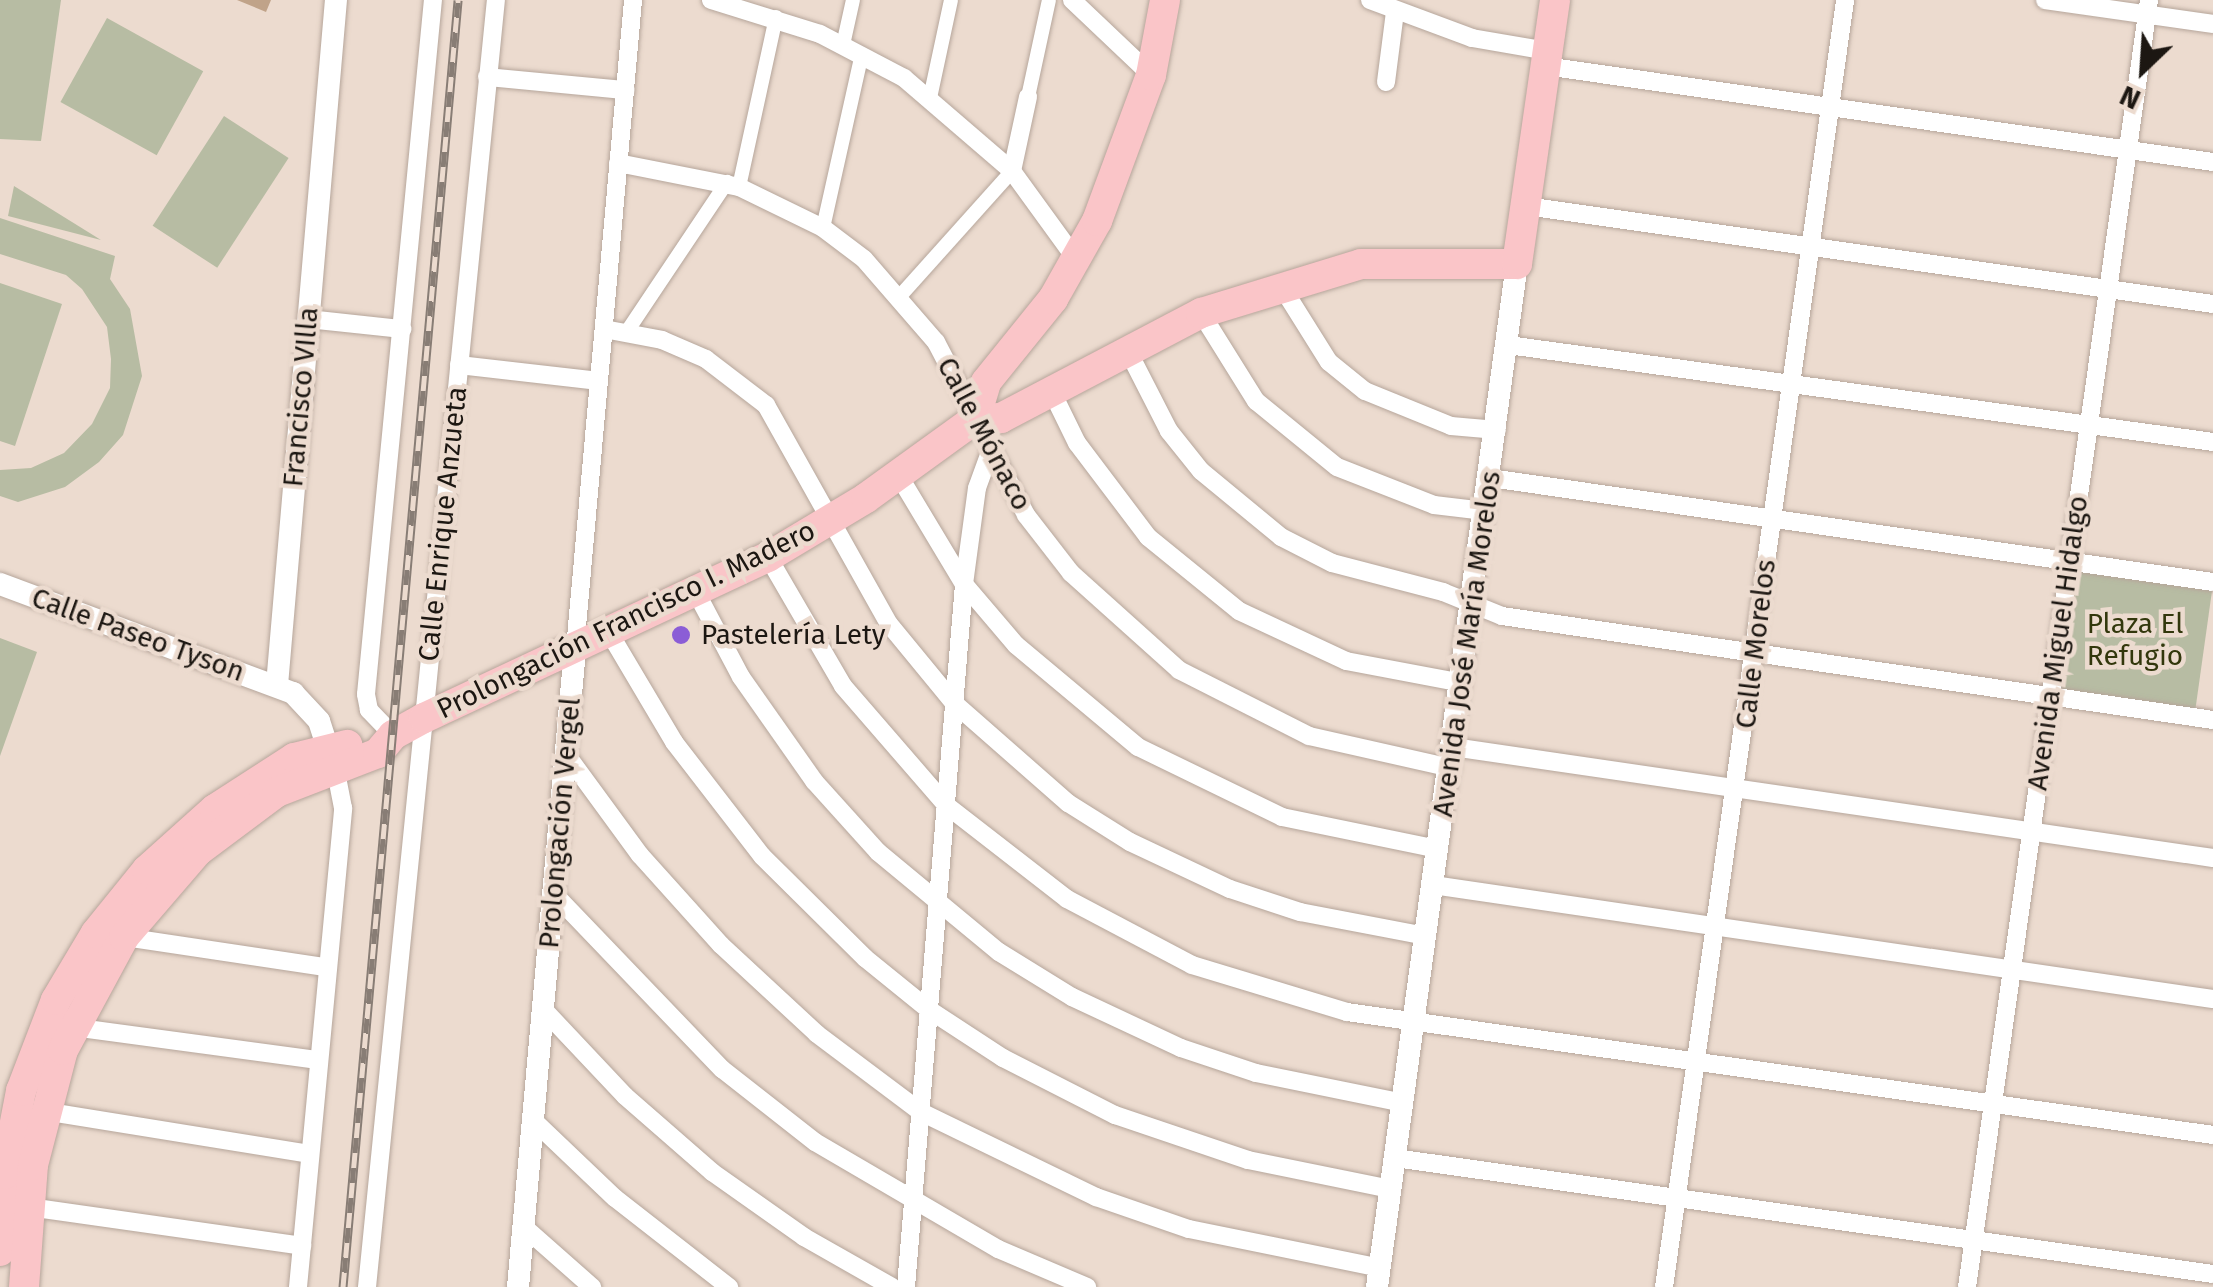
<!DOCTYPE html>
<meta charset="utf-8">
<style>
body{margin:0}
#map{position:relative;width:2213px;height:1287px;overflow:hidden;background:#ecdbcf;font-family:"Fira Sans",sans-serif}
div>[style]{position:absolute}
.green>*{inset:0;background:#b7bca3;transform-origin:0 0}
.building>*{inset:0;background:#c0a389}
.roads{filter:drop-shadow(0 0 2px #b6a69b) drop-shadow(0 0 2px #b6a69b)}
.pedestrian>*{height:14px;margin:-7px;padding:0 7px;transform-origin:7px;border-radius:7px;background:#fff}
.minor>*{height:18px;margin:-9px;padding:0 9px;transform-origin:9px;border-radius:9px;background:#fff}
.tertiary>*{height:22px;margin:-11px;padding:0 11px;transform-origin:11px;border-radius:11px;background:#fff}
.primary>*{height:30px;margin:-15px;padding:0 15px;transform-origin:15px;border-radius:15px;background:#fac5c8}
.rail>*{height:9px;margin-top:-4.5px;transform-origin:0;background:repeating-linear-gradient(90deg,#ecdbcf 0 15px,#887d75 0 30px);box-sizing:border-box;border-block:2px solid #887d75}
.dots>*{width:28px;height:28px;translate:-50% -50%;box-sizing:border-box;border:5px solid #ecdbcf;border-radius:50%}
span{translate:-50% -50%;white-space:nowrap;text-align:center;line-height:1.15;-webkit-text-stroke:9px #ecdbcf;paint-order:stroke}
.street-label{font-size:28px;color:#1c1712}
.park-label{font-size:28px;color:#32370c}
.poi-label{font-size:28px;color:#1c1712}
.left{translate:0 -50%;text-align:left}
.north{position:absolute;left:2093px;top:20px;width:100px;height:100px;-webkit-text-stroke:8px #ecdbcf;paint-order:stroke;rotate:205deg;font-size:28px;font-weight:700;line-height:40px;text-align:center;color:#1c1712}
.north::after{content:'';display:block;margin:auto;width:35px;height:45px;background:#1c1712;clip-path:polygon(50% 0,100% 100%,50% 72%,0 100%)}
</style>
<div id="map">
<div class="green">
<div style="clip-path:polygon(0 0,61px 0,41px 141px,0 139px)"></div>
<div style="left:107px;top:18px;width:110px;height:96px;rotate:29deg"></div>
<div style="left:224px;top:116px;width:77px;height:131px;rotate:33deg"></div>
<div style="clip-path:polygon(14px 186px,101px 240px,8px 216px)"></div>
<div style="clip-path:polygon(0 218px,115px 256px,110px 279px,130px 309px,142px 376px,123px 435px,99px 462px,65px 487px,18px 502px,0 496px,0 470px,31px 468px,64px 453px,92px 424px,110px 388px,111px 359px,107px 327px,82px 289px,66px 275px,0 254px)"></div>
<div style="clip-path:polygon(0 283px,62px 304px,15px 446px,0 441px)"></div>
<div style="left:2073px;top:567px;width:141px;height:127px;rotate:8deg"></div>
<div style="clip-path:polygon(0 638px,37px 652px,0 756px)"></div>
</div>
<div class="building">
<div style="clip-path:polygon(237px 0,271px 0,266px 12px)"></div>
</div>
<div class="roads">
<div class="pedestrian">
<div style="left:843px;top:45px;width:46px;rotate:-77.5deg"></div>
<div style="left:1028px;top:97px;width:99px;rotate:-77.8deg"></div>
<div style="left:930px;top:98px;width:100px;rotate:-77.9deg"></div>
<div style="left:739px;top:187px;width:174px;rotate:-77.7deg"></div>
<div style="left:823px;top:228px;width:178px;rotate:-77.4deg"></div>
<div style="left:900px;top:296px;width:168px;rotate:-48.1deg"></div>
<div style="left:626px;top:333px;width:182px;rotate:-56.2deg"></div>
</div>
<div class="minor">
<div style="left:711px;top:0;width:114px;rotate:17.3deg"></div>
<div style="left:820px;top:34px;width:95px;rotate:27.6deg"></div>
<div style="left:904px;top:78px;width:143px;rotate:40.7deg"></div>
<div style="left:1012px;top:171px;width:109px;rotate:54deg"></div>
<div style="left:1072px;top:0;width:109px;rotate:43.5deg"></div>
<div style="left:1370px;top:0;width:109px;rotate:20.4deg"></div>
<div style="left:1472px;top:38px;width:76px;rotate:9.8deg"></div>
<div style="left:2045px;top:0;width:170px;rotate:8.1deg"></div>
<div style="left:1545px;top:66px;width:675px;rotate:8.18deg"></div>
<div style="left:487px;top:77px;width:139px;rotate:5.4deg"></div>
<div style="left:1386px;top:82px;width:71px;rotate:-82.7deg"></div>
<div style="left:618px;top:163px;width:123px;rotate:11.2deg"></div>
<div style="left:739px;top:187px;width:93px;rotate:26deg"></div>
<div style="left:823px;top:228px;width:51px;rotate:37.1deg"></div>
<div style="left:864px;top:259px;width:110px;rotate:49.1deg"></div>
<div style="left:936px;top:342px;width:195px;rotate:62.5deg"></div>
<div style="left:1026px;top:515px;width:73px;rotate:52.2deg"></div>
<div style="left:1071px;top:573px;width:145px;rotate:41.9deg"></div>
<div style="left:1179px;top:670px;width:146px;rotate:26.9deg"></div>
<div style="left:1309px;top:736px;width:146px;rotate:12.7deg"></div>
<div style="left:1012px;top:171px;width:76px;rotate:-77.8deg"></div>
<div style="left:1526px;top:206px;width:694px;rotate:8.12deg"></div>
<div style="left:1280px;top:284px;width:92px;rotate:57.9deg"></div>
<div style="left:1329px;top:362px;width:46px;rotate:38.9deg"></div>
<div style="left:1365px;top:391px;width:93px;rotate:22.1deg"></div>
<div style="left:1451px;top:426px;width:46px;rotate:5deg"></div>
<div style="left:1201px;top:313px;width:104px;rotate:58deg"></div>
<div style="left:1256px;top:401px;width:104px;rotate:39.2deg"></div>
<div style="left:1337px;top:467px;width:104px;rotate:21.4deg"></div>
<div style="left:1434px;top:505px;width:51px;rotate:6.7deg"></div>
<div style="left:308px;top:319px;width:95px;rotate:6.1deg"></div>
<div style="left:604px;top:329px;width:59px;rotate:10.7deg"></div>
<div style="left:662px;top:340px;width:48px;rotate:23.4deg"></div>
<div style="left:706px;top:359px;width:76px;rotate:37.5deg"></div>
<div style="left:766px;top:405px;width:251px;rotate:60.7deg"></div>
<div style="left:889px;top:624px;width:102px;rotate:50.6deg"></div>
<div style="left:954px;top:703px;width:152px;rotate:41.3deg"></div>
<div style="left:1068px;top:803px;width:73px;rotate:32.2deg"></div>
<div style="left:1130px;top:842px;width:110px;rotate:25.2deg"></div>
<div style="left:1230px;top:889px;width:74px;rotate:18.2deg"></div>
<div style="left:1300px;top:912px;width:128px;rotate:10.8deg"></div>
<div style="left:1508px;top:345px;width:712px;rotate:7.83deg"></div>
<div style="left:1127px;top:349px;width:92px;rotate:62.9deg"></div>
<div style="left:1169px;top:431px;width:51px;rotate:51.3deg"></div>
<div style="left:1201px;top:471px;width:104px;rotate:39.5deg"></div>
<div style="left:1281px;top:537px;width:57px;rotate:27deg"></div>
<div style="left:1332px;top:563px;width:115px;rotate:14.6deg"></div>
<div style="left:1443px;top:592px;width:64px;rotate:22.1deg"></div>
<div style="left:1502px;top:616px;width:719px;rotate:8.32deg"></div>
<div style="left:459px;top:365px;width:141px;rotate:6.5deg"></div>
<div style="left:1051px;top:390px;width:59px;rotate:63.9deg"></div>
<div style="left:1077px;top:443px;width:118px;rotate:52.9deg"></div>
<div style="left:1148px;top:537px;width:117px;rotate:39.1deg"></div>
<div style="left:1239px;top:611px;width:118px;rotate:25deg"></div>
<div style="left:1346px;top:661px;width:118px;rotate:10.7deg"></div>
<div style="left:899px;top:476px;width:126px;rotate:59deg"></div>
<div style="left:964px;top:584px;width:80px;rotate:49.6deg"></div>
<div style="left:1016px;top:645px;width:159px;rotate:39.9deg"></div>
<div style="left:1138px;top:747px;width:160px;rotate:25.9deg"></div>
<div style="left:1282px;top:817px;width:159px;rotate:11.6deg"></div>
<div style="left:1490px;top:478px;width:730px;rotate:8.19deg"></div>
<div style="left:768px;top:557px;width:149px;rotate:59.8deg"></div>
<div style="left:843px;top:686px;width:157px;rotate:49.1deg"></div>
<div style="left:946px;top:805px;width:153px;rotate:37.8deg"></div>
<div style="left:1067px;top:899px;width:141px;rotate:27.8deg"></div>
<div style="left:1192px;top:965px;width:162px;rotate:16.9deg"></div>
<div style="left:1347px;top:1012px;width:875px;rotate:8.08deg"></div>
<div style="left:696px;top:592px;width:96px;rotate:62.1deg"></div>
<div style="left:741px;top:677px;width:127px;rotate:54.9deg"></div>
<div style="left:814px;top:781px;width:96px;rotate:48deg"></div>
<div style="left:878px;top:852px;width:157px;rotate:39.6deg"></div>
<div style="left:999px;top:952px;width:86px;rotate:31.7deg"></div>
<div style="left:1072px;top:997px;width:120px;rotate:25.1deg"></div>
<div style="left:1181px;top:1048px;width:79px;rotate:18.4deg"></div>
<div style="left:1256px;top:1073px;width:150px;rotate:11.5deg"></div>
<div style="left:610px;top:634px;width:126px;rotate:59.3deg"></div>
<div style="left:674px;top:742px;width:144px;rotate:52.3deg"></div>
<div style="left:762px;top:856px;width:145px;rotate:44.7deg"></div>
<div style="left:865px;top:958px;width:81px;rotate:39deg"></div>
<div style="left:928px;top:1009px;width:90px;rotate:33.2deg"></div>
<div style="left:1003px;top:1058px;width:126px;rotate:27deg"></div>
<div style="left:1115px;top:1115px;width:140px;rotate:18.7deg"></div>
<div style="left:1248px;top:1160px;width:146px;rotate:11.5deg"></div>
<div style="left:575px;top:649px;width:652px;rotate:-84.89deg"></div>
<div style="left:393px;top:735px;width:35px;rotate:-134deg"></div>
<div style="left:369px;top:710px;width:16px;rotate:-101deg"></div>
<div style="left:366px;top:694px;width:697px;rotate:-84.49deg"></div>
<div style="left:1453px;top:747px;width:768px;rotate:8.31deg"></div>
<div style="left:566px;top:754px;width:125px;rotate:53.8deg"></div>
<div style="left:640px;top:855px;width:121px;rotate:48deg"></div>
<div style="left:721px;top:945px;width:131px;rotate:42.8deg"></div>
<div style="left:817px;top:1034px;width:130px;rotate:36.9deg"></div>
<div style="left:921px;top:1112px;width:195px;rotate:25.9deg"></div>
<div style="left:1096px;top:1197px;width:98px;rotate:19deg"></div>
<div style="left:1189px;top:1229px;width:195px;rotate:11.5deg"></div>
<div style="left:1433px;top:885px;width:788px;rotate:8.32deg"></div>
<div style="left:556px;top:896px;width:240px;rotate:46.2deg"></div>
<div style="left:722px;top:1069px;width:118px;rotate:38.1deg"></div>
<div style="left:815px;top:1142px;width:212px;rotate:30.3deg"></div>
<div style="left:998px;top:1249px;width:97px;rotate:23.1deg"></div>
<div style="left:124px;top:937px;width:203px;rotate:8.5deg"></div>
<div style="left:544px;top:1010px;width:118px;rotate:46.7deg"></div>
<div style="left:625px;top:1096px;width:116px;rotate:41.1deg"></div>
<div style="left:712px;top:1172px;width:113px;rotate:35.2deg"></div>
<div style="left:804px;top:1237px;width:101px;rotate:29.6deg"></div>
<div style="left:73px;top:1027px;width:246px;rotate:7.7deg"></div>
<div style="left:44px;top:1111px;width:269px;rotate:9.2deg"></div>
<div style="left:533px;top:1120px;width:113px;rotate:43.6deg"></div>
<div style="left:615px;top:1198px;width:145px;rotate:38deg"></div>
<div style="left:1395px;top:1158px;width:826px;rotate:8.07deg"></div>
<div style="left:29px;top:1207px;width:276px;rotate:8.1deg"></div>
<div style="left:524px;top:1227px;width:91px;rotate:41.4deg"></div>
<div style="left:298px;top:1287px;width:481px;rotate:-84.6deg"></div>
<div style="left:343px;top:808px;width:38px;rotate:-101deg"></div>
<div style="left:367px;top:1287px;width:1293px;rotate:-84.28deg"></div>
<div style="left:906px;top:1287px;width:705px;rotate:-85.28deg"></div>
<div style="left:964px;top:584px;width:97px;rotate:-82.3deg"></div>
<div style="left:977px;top:488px;width:38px;rotate:-70deg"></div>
<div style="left:1664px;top:1287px;width:1300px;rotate:-81.99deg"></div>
<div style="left:1967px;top:1287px;width:1300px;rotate:-81.95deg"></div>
</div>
<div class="tertiary">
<div style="left:0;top:584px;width:313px;rotate:20.4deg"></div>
<div style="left:293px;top:693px;width:38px;rotate:47deg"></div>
<div style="left:319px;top:721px;width:45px;rotate:72deg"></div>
<div style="left:277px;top:685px;width:688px;rotate:-85.08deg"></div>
<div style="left:518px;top:1287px;width:641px;rotate:-84.89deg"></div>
<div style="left:1377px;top:1287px;width:1033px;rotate:-82.21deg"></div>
</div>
<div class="primary">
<div style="left:975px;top:419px;width:39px;rotate:-73deg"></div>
<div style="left:986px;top:382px;width:107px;rotate:-51.1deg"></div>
<div style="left:1053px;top:299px;width:90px;rotate:-60.6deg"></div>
<div style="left:1097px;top:221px;width:156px;rotate:-69.7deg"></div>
<div style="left:1151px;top:75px;width:76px;rotate:-79.4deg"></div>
<div style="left:0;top:1251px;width:77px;rotate:-86.3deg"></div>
<div style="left:5px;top:1174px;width:85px;rotate:-79.1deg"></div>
<div style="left:21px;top:1091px;width:97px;rotate:-69deg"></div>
<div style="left:56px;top:1000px;width:78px;rotate:-59.2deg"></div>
<div style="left:96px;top:933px;width:81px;rotate:-51deg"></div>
<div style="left:147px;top:870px;width:91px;rotate:-41.9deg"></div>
<div style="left:215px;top:809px;width:94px;rotate:-32.8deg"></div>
<div style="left:294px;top:758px;width:55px;rotate:-13.8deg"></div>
<div style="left:24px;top:1287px;width:122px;rotate:-85.8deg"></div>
<div style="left:33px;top:1165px;width:119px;rotate:-75.4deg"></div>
<div style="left:63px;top:1050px;width:128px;rotate:-61.6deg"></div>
<div style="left:124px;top:937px;width:113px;rotate:-49.3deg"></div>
<div style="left:198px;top:851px;width:99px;rotate:-36.8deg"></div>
<div style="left:277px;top:792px;width:108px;rotate:-21.1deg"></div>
<div style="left:378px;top:753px;width:23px;rotate:-50deg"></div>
<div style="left:393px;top:735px;width:35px;rotate:-29deg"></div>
<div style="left:424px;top:718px;width:380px;rotate:-25.1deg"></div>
<div style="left:768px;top:557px;width:114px;rotate:-31deg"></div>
<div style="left:866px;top:498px;width:135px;rotate:-35.9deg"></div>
<div style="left:975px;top:419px;width:26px;rotate:-2deg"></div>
<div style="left:1001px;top:418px;width:226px;rotate:-27.7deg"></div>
<div style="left:1201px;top:313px;width:167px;rotate:-17deg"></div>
<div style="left:1361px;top:264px;width:156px"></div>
<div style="left:1517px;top:264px;width:267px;rotate:-81.8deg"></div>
</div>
</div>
<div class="rail">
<div style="left:343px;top:1287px;width:1292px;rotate:-84.89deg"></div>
</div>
<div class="dots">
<div style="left:681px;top:635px;background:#8b5dd6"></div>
</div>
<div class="street-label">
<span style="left:301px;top:397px;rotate:-85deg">Francisco VIlla</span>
<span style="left:984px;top:434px;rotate:62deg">Calle Mónaco</span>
<span style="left:443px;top:524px;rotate:-84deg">Calle Enrique Anzueta</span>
<span style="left:626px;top:620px;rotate:-26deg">Prolongación Francisco I. Madero</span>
<span style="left:138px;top:635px;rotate:20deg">Calle Paseo Tyson</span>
<span style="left:2058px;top:643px;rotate:-82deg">Avenida Miguel Hidalgo</span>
<span style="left:1467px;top:644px;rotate:-82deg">Avenida José María Morelos</span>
<span style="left:1756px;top:644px;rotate:-83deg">Calle Morelos</span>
<span style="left:560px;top:823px;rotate:-85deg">Prolongación Vergel</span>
</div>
<div class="park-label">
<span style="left:2135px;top:640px">Plaza El<br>Refugio</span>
</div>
<div class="poi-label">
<span class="left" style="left:701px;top:635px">Pastelería Lety</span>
</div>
<div class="north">N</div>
</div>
